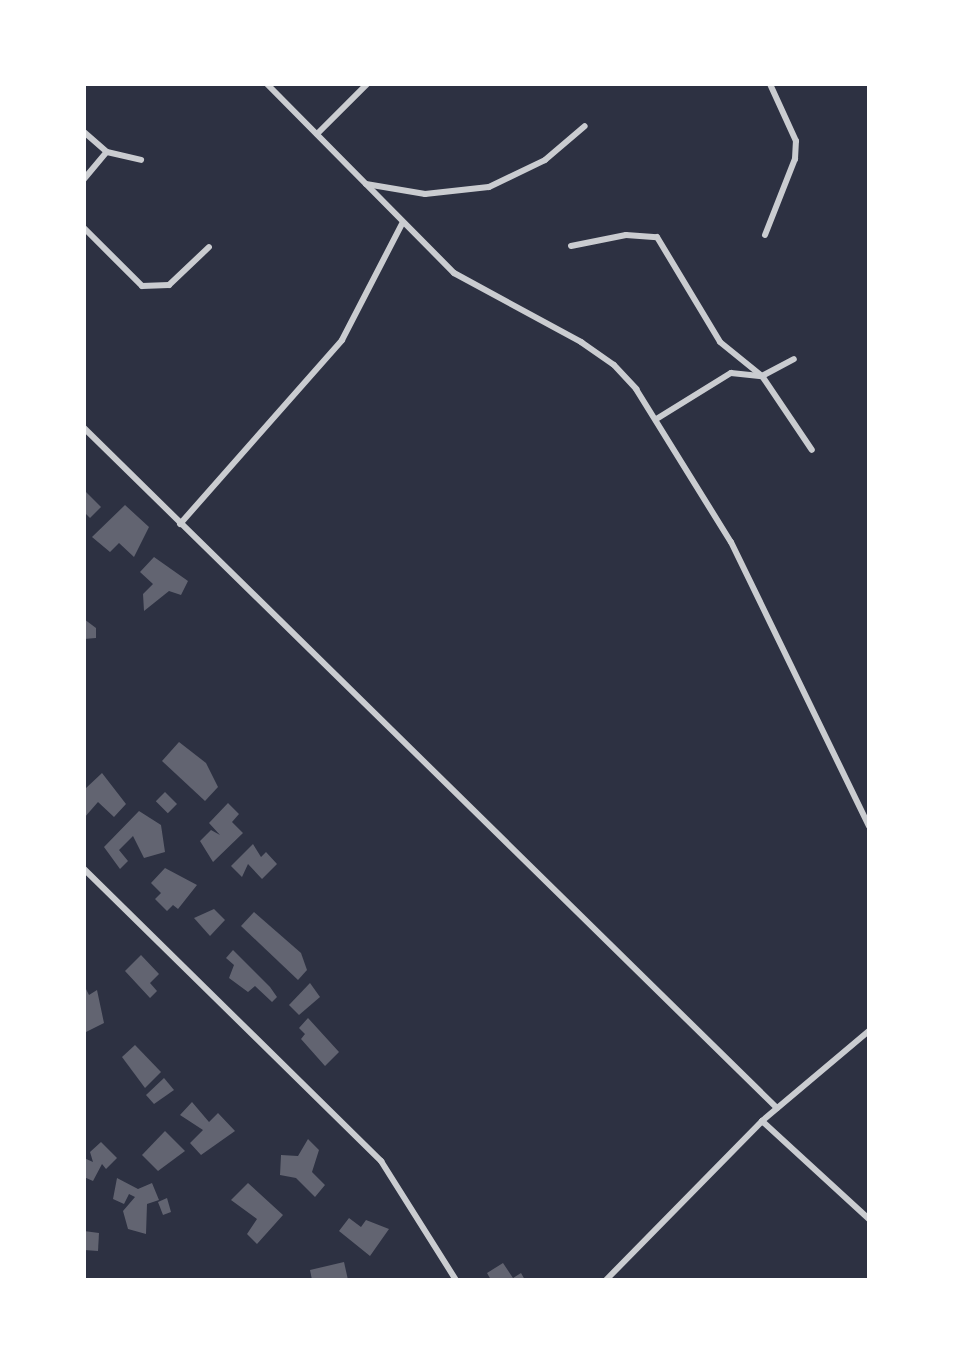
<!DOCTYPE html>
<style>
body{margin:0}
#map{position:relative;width:953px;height:1364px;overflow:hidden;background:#2d3142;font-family:"Source Serif 4",serif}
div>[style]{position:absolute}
.building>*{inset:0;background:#626471;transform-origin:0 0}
.minor>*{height:6px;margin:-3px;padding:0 3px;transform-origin:3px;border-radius:3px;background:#caccd0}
span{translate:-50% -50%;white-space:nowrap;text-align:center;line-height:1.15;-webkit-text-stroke:6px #fff;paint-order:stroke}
.frame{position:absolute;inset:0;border:86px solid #fff;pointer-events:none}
</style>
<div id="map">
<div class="building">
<div style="clip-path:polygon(84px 490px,101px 507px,90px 518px,84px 512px)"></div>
<div style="clip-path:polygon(125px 505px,149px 527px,134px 557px,119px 543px,110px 552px,92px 537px)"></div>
<div style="clip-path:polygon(154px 557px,188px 581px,181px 595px,169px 591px,144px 611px,143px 594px,153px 584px,140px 572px)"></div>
<div style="clip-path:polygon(84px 619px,96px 628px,96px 638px,84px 639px)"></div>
<div style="clip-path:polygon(179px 742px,206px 763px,218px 787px,205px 801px,162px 761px)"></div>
<div style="clip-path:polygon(102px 773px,126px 804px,114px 817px,98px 802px,84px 818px,85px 789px)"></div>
<div style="left:165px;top:792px;width:17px;height:13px;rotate:45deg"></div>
<div style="clip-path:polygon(228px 803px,239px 814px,232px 822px,243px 833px,213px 862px,200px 841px,211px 830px,220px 835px,209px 823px)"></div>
<div style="clip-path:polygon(139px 811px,161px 825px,165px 852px,144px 858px,133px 836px,119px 850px,128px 861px,120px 869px,104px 847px)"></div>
<div style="clip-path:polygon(253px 844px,261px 857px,266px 852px,277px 864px,262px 879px,248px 864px,242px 877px,231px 866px)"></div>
<div style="clip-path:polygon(165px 868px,197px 885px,178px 909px,173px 905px,167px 911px,155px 899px,161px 893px,151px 883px)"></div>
<div style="clip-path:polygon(214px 909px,225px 920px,210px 936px,194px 918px)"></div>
<div style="clip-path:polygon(254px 912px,301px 953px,307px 970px,298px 980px,241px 926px)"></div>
<div style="clip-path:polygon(233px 950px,270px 987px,277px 997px,272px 1002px,255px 986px,248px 992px,229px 978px,234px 965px,226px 958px)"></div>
<div style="clip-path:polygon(141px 955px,159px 974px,150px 983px,157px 991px,150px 998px,125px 971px)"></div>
<div style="clip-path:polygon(310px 983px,320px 997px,299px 1015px,289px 1005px)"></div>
<div style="clip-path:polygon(84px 985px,89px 995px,97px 990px,104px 1023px,84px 1033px)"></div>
<div style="clip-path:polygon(308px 1018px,339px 1052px,325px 1066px,301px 1039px,305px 1034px,299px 1028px)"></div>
<div style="clip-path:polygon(135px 1045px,161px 1072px,145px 1088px,122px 1057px)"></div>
<div style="clip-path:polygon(164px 1078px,174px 1090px,154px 1104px,146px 1095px)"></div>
<div style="clip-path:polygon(192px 1102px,209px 1122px,218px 1113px,235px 1131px,201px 1155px,190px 1143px,203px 1130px,180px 1115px)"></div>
<div style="clip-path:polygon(165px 1131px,185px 1151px,158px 1171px,142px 1155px)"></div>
<div style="clip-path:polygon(308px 1139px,319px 1150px,312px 1172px,325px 1185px,315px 1197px,296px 1178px,280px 1175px,281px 1155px,298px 1156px)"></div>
<div style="clip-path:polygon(101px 1142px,117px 1158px,106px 1169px,102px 1164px,93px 1181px,84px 1177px,84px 1158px,93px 1162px,90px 1152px)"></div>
<div style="clip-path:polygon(117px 1178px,138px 1189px,152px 1183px,159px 1200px,147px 1204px,146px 1234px,128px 1229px,123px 1211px,135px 1197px,129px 1194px,124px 1204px,113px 1199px)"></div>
<div style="clip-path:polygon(248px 1183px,283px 1215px,257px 1244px,247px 1234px,257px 1219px,231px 1200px)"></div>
<div style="clip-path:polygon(167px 1198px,171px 1212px,163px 1215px,158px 1202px)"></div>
<div style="clip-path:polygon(349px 1218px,361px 1227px,366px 1220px,389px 1229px,370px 1256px,339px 1231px)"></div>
<div style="clip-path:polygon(84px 1231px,99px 1233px,98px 1251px,84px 1250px)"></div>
<div style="clip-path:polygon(344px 1262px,348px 1280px,312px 1280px,310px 1270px)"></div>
<div style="clip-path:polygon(503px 1263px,513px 1278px,521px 1273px,525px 1280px,491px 1280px,487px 1273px)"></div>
</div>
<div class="minor">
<div style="left:267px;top:84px;width:266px;rotate:45.3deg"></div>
<div style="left:454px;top:273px;width:145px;rotate:28.5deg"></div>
<div style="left:581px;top:342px;width:40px;rotate:34.9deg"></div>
<div style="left:614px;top:365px;width:33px;rotate:47deg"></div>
<div style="left:636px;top:389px;width:180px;rotate:58.2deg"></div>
<div style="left:731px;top:542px;width:316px;rotate:64.1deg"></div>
<div style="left:84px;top:132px;width:30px;rotate:41deg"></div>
<div style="left:107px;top:152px;width:35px;rotate:13deg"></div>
<div style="left:317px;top:134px;width:71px;rotate:-45deg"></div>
<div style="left:84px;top:179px;width:35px;rotate:-50deg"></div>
<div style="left:366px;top:184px;width:60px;rotate:9.6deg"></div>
<div style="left:425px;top:194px;width:64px;rotate:-6.2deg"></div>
<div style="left:489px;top:187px;width:62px;rotate:-25.7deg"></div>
<div style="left:545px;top:160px;width:52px;rotate:-40.4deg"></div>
<div style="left:84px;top:228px;width:82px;rotate:45deg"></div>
<div style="left:142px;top:286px;width:27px;rotate:-2deg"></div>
<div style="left:169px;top:285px;width:55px;rotate:-43.5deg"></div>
<div style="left:765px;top:235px;width:82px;rotate:-68.5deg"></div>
<div style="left:795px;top:159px;width:18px;rotate:-87deg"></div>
<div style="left:796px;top:141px;width:63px;rotate:-114.5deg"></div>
<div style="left:571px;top:246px;width:56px;rotate:-11.3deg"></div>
<div style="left:626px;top:235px;width:31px;rotate:4deg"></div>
<div style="left:657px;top:237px;width:122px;rotate:59deg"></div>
<div style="left:720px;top:342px;width:54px;rotate:39deg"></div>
<div style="left:762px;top:376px;width:89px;rotate:56deg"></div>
<div style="left:658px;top:418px;width:86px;rotate:-31.7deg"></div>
<div style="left:731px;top:373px;width:31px;rotate:6deg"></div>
<div style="left:762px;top:376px;width:36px;rotate:-28deg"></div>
<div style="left:84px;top:428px;width:971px;rotate:44.46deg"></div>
<div style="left:180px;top:524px;width:245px;rotate:-48.6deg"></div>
<div style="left:342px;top:340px;width:131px;rotate:-62.7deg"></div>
<div style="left:84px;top:869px;width:417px;rotate:44.5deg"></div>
<div style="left:381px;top:1161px;width:141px;rotate:57.8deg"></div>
<div style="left:762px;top:1121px;width:145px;rotate:42.5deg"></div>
<div style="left:606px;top:1280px;width:223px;rotate:-45.5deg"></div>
<div style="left:762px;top:1121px;width:140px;rotate:-40.1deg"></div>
</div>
<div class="frame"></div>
</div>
